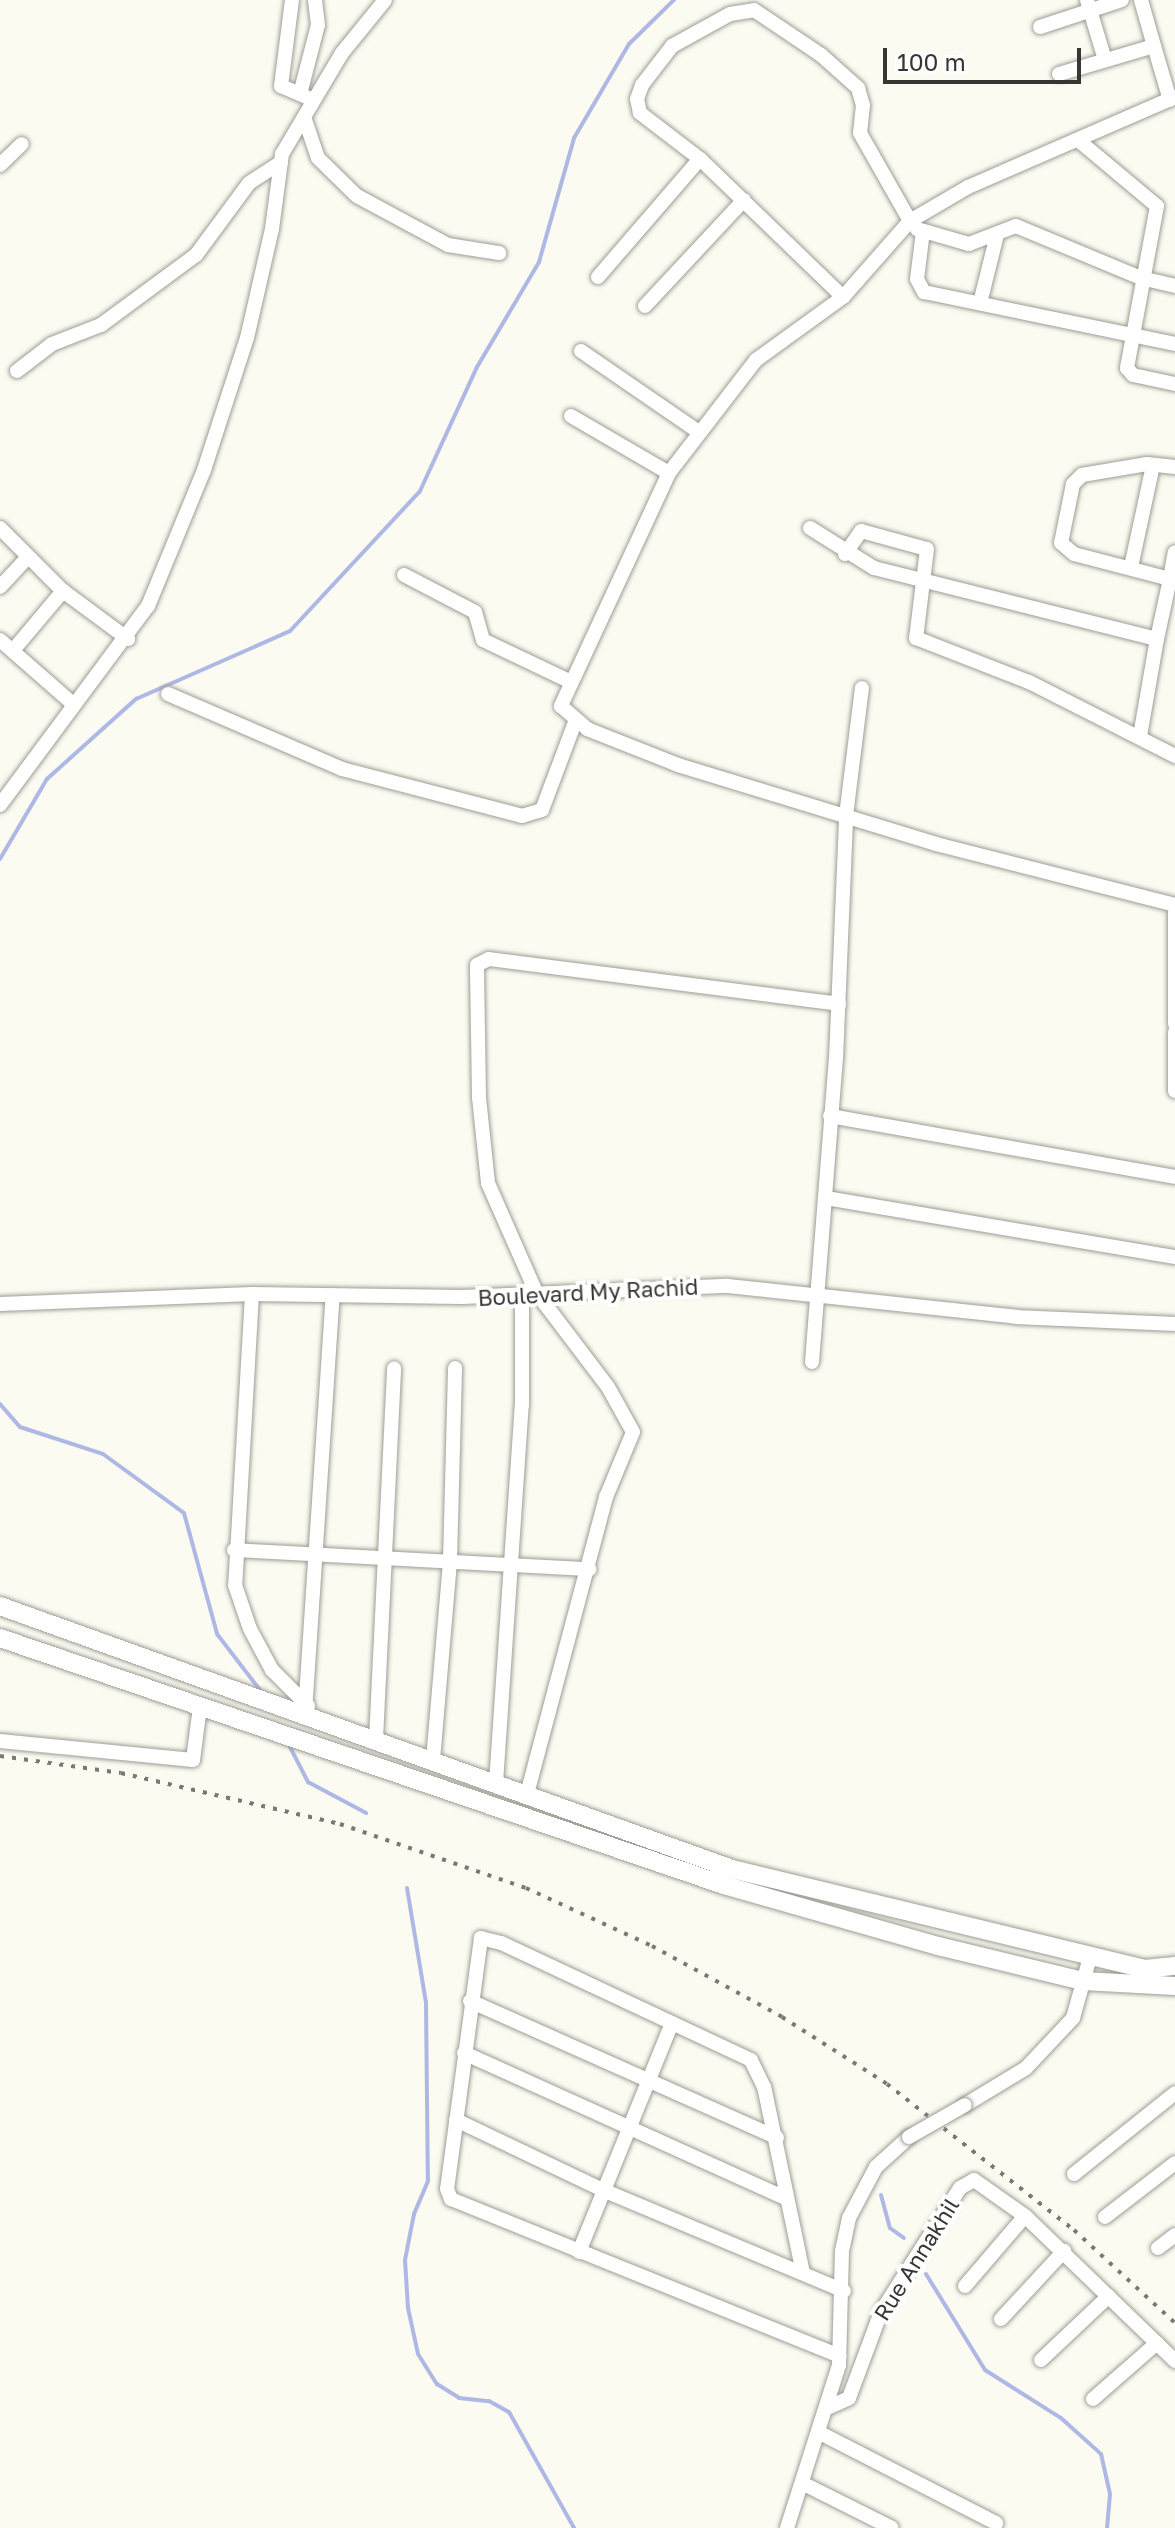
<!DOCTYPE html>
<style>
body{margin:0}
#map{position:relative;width:1175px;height:2528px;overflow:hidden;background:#fcfbf1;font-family:"Golos Text",sans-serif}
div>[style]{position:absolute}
.stream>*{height:4px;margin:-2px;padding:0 2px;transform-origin:2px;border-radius:2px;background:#aeb8e5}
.roads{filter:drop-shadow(0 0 2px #9e9c94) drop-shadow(0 0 2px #9e9c94)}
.minor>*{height:14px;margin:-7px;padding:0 7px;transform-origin:7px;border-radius:7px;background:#fff}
.major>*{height:18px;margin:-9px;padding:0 9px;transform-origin:9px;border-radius:9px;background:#fff}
.rail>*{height:4px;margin-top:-2px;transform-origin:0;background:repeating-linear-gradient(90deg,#797873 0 4px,transparent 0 12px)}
.bridges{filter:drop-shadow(0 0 2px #9e9c94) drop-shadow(0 0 2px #9e9c94)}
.minor-bridge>*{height:14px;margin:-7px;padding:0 7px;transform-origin:7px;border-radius:7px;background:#fff}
span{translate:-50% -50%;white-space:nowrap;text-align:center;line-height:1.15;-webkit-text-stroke:8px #fff;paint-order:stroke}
.street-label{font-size:22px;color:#373633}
.scale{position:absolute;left:883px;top:48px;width:198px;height:36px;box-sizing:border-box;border:4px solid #373633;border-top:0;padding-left:10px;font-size:24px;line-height:28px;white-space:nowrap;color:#373633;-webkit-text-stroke:6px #fff;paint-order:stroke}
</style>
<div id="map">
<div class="stream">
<div style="left:0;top:859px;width:93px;rotate:-59.6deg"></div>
<div style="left:47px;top:779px;width:120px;rotate:-42deg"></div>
<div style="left:136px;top:699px;width:168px;rotate:-23.8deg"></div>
<div style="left:290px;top:631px;width:191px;rotate:-47.1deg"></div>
<div style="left:420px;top:491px;width:136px;rotate:-65.3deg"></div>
<div style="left:477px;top:367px;width:122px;rotate:-59.4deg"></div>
<div style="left:539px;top:262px;width:129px;rotate:-74.2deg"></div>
<div style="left:574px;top:138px;width:109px;rotate:-59.7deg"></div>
<div style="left:629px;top:44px;width:63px;rotate:-44.4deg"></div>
<div style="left:0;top:1404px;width:30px;rotate:49deg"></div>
<div style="left:20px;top:1427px;width:87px;rotate:18deg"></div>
<div style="left:103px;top:1454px;width:100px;rotate:36.1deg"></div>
<div style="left:184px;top:1513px;width:125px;rotate:74.7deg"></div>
<div style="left:217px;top:1634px;width:71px;rotate:52.5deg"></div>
<div style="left:289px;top:1745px;width:42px;rotate:62.8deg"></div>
<div style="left:308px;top:1782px;width:66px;rotate:28.1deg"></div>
<div style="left:407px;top:1888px;width:117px;rotate:80.6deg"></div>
<div style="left:426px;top:2003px;width:178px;rotate:89.4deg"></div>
<div style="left:428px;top:2181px;width:36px;rotate:113deg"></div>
<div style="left:414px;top:2214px;width:47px;rotate:101.1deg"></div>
<div style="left:405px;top:2260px;width:48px;rotate:86.4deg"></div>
<div style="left:408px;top:2308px;width:47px;rotate:77.7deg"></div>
<div style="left:418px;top:2354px;width:36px;rotate:58deg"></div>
<div style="left:437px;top:2384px;width:26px;rotate:32deg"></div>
<div style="left:459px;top:2398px;width:30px;rotate:6deg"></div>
<div style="left:489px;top:2401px;width:23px;rotate:29deg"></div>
<div style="left:509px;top:2412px;width:133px;rotate:60.7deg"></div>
<div style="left:881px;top:2195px;width:34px;rotate:75deg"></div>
<div style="left:890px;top:2228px;width:17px;rotate:36deg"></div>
<div style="left:926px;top:2274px;width:113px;rotate:58.4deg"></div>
<div style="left:985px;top:2370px;width:90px;rotate:32.3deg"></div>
<div style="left:1061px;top:2418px;width:54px;rotate:42deg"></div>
<div style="left:1101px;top:2454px;width:41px;rotate:77.3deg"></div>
<div style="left:1110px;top:2494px;width:34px;rotate:95deg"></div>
</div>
<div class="roads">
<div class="minor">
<div style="left:292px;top:0;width:87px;rotate:97.3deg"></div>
<div style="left:281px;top:86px;width:21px;rotate:23deg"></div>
<div style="left:1087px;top:0;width:63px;rotate:73.3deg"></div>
<div style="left:1040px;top:27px;width:86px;rotate:-18.2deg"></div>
<div style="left:1154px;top:46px;width:56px;rotate:73.5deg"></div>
<div style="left:1059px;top:74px;width:99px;rotate:-16.4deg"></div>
<div style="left:1154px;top:46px;width:48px;rotate:-105.8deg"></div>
<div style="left:1175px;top:97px;width:226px;rotate:156.5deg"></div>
<div style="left:968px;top:187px;width:67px;rotate:149.6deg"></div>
<div style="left:910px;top:221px;width:101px;rotate:131.4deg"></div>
<div style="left:843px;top:297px;width:107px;rotate:144.1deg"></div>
<div style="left:756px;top:360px;width:143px;rotate:127.6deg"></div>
<div style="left:669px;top:473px;width:257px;rotate:114.9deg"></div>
<div style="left:561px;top:706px;width:35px;rotate:41deg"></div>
<div style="left:587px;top:729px;width:98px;rotate:21.6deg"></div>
<div style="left:678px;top:765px;width:270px;rotate:17deg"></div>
<div style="left:936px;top:844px;width:247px;rotate:14.3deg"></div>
<div style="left:312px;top:100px;width:13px;rotate:-153deg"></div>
<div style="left:300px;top:94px;width:71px;rotate:-75.4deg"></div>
<div style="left:318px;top:25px;width:25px;rotate:-97deg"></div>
<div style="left:304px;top:117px;width:43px;rotate:71.1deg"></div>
<div style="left:318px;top:158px;width:54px;rotate:44.3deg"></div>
<div style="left:357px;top:196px;width:103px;rotate:28.3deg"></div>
<div style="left:448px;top:245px;width:52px;rotate:8.9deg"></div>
<div style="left:1078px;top:140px;width:103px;rotate:39.9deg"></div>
<div style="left:1157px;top:206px;width:165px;rotate:100.5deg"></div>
<div style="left:1127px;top:368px;width:9px;rotate:49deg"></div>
<div style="left:1133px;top:375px;width:43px;rotate:12.1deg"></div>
<div style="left:0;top:165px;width:30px;rotate:-44deg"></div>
<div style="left:917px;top:229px;width:54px;rotate:16.1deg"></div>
<div style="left:969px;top:244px;width:50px;rotate:-21deg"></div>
<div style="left:1016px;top:226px;width:135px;rotate:22.6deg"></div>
<div style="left:1141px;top:278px;width:35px;rotate:13deg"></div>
<div style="left:923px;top:231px;width:48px;rotate:97.1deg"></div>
<div style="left:917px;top:279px;width:15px;rotate:62deg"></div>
<div style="left:924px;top:292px;width:256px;rotate:11.7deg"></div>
<div style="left:598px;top:277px;width:156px;rotate:-49.2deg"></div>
<div style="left:843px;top:297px;width:199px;rotate:-136deg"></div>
<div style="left:700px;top:159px;width:76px;rotate:-142.5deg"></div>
<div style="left:640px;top:113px;width:14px;rotate:-102deg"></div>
<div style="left:637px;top:99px;width:15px;rotate:-70deg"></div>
<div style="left:642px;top:85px;width:49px;rotate:-52.4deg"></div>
<div style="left:672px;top:46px;width:66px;rotate:-28.9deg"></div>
<div style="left:730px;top:14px;width:24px;rotate:-9deg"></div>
<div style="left:754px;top:10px;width:81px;rotate:33.9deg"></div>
<div style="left:821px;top:55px;width:50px;rotate:41.7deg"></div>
<div style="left:858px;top:88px;width:18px;rotate:74deg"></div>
<div style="left:863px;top:105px;width:28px;rotate:96deg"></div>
<div style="left:860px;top:133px;width:101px;rotate:60.4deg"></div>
<div style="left:980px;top:303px;width:70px;rotate:-76deg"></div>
<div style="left:645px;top:306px;width:145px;rotate:-47deg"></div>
<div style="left:581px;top:351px;width:143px;rotate:34.5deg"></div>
<div style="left:17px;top:371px;width:44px;rotate:-37.6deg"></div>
<div style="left:52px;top:344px;width:53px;rotate:-21.2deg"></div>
<div style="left:101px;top:325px;width:118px;rotate:-36.4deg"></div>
<div style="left:196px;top:255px;width:89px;rotate:-53.6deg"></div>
<div style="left:249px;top:183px;width:38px;rotate:-33deg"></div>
<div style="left:571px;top:416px;width:113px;rotate:30.2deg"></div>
<div style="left:1175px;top:467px;width:28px;rotate:-174deg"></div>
<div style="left:1147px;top:464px;width:66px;rotate:170.4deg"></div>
<div style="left:1082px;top:475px;width:13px;rotate:135deg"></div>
<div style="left:1073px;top:484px;width:60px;rotate:101.5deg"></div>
<div style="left:1061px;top:543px;width:17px;rotate:40deg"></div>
<div style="left:1074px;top:554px;width:99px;rotate:14.6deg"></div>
<div style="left:1170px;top:579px;width:27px;rotate:-80deg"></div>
<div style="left:0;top:528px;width:89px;rotate:45deg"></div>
<div style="left:63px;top:591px;width:81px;rotate:36.4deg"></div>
<div style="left:810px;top:528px;width:75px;rotate:32deg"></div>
<div style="left:874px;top:568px;width:292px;rotate:14.1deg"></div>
<div style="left:1157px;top:639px;width:61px;rotate:-77.8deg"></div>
<div style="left:1170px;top:579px;width:5px;rotate:22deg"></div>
<div style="left:845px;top:554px;width:28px;rotate:-55deg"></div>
<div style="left:861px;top:531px;width:68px;rotate:15.3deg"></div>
<div style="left:927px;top:549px;width:90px;rotate:97deg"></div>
<div style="left:916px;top:638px;width:121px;rotate:21.3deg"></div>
<div style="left:1029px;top:682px;width:164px;rotate:26.9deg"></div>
<div style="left:1131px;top:567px;width:104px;rotate:-77.8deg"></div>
<div style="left:404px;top:575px;width:80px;rotate:27.5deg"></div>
<div style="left:475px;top:612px;width:29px;rotate:74deg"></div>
<div style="left:483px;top:640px;width:98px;rotate:25.5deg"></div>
<div style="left:0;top:587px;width:38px;rotate:-47deg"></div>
<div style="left:0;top:640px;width:97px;rotate:41.2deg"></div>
<div style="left:15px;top:648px;width:75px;rotate:-49.9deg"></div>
<div style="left:168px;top:694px;width:189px;rotate:23.3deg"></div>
<div style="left:342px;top:769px;width:186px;rotate:14.6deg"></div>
<div style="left:522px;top:816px;width:21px;rotate:-17deg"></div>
<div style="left:542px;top:810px;width:94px;rotate:-69.4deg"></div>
<div style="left:1140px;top:736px;width:98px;rotate:-80.1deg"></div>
<div style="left:0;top:805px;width:248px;rotate:-53.4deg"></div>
<div style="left:148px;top:606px;width:147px;rotate:-67.6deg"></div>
<div style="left:204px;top:470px;width:139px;rotate:-72deg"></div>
<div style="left:247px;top:338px;width:112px;rotate:-77.1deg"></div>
<div style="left:272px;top:229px;width:76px;rotate:-82.4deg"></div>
<div style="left:282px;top:154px;width:117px;rotate:-59.3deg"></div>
<div style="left:342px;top:53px;width:68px;rotate:-50.9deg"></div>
<div style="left:1175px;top:912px;width:112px;rotate:90deg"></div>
<div style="left:1175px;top:1032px;width:59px;rotate:90deg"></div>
<div style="left:830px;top:1116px;width:350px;rotate:10deg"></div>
<div style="left:826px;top:1198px;width:354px;rotate:9.6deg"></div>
<div style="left:252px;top:1294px;width:291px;rotate:93.3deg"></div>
<div style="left:235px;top:1585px;width:46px;rotate:71.2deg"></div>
<div style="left:250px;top:1629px;width:47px;rotate:61.8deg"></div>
<div style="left:272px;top:1670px;width:51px;rotate:45deg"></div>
<div style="left:0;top:1304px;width:252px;rotate:-2.3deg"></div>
<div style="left:252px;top:1294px;width:210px;rotate:0.8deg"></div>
<div style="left:462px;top:1297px;width:266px;rotate:-2.4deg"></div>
<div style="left:728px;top:1286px;width:290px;rotate:6.1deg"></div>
<div style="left:1016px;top:1317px;width:159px;rotate:2.5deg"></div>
<div style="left:812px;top:1362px;width:304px;rotate:-85.5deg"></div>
<div style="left:836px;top:1059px;width:243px;rotate:-87.6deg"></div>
<div style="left:846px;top:816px;width:129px;rotate:-82.9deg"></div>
<div style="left:234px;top:1550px;width:356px;rotate:3.1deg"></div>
<div style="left:305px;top:1712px;width:418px;rotate:-86.2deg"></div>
<div style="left:376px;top:1739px;width:371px;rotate:-87.2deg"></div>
<div style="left:0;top:1741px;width:194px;rotate:5.6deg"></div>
<div style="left:193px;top:1760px;width:53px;rotate:-82.5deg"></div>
<div style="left:433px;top:1760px;width:200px;rotate:-85.1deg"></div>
<div style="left:450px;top:1561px;width:193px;rotate:-88.5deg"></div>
<div style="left:496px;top:1783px;width:379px;rotate:-86.1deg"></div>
<div style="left:522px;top:1405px;width:111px;rotate:-90deg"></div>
<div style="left:527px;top:1794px;width:307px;rotate:-75.1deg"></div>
<div style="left:606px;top:1497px;width:70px;rotate:-67.4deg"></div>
<div style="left:633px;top:1432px;width:51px;rotate:-119.1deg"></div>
<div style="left:608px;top:1387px;width:119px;rotate:-127.2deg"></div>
<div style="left:536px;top:1292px;width:119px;rotate:-113.8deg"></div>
<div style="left:488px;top:1183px;width:86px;rotate:-96deg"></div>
<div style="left:479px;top:1097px;width:132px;rotate:-90.9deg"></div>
<div style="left:477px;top:965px;width:13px;rotate:-27deg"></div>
<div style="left:489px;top:959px;width:353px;rotate:7.3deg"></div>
<div style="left:470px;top:2001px;width:336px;rotate:24deg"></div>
<div style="left:464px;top:2053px;width:354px;rotate:24.3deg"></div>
<div style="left:965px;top:2105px;width:71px;rotate:-31.2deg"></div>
<div style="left:1026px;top:2068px;width:69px;rotate:-46.8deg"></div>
<div style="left:1073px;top:2018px;width:63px;rotate:-74.4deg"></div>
<div style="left:456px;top:2120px;width:165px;rotate:25.5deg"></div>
<div style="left:605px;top:2191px;width:259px;rotate:22.7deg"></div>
<div style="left:1074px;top:2174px;width:129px;rotate:-38.7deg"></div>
<div style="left:1105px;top:2217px;width:88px;rotate:-37.6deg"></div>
<div style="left:1158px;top:2248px;width:21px;rotate:-37deg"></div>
<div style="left:579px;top:2252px;width:247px;rotate:-67.9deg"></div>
<div style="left:803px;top:2273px;width:190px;rotate:-101.8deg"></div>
<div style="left:764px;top:2087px;width:30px;rotate:-116deg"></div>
<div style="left:751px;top:2060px;width:276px;rotate:-154.9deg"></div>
<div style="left:501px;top:1943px;width:21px;rotate:-166deg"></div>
<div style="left:481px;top:1938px;width:253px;rotate:97.7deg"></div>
<div style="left:447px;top:2189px;width:11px;rotate:68deg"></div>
<div style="left:451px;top:2199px;width:419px;rotate:22deg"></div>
<div style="left:965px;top:2286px;width:92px;rotate:-49.4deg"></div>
<div style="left:1001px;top:2319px;width:93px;rotate:-47.2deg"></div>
<div style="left:1041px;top:2360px;width:93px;rotate:-43.3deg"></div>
<div style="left:1093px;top:2399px;width:85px;rotate:-41.2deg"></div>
<div style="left:827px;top:2408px;width:24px;rotate:-24deg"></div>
<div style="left:849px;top:2398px;width:92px;rotate:-69.6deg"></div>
<div style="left:881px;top:2312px;width:147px;rotate:-57.5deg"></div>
<div style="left:960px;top:2188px;width:16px;rotate:-30deg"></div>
<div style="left:974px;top:2180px;width:62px;rotate:35.2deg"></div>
<div style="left:1025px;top:2216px;width:209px;rotate:44deg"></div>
<div style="left:820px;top:2433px;width:198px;rotate:27.1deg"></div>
<div style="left:804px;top:2484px;width:98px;rotate:26.6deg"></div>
<div style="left:787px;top:2528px;width:171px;rotate:-72.3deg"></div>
<div style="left:839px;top:2365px;width:114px;rotate:-88.5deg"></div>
<div style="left:842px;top:2251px;width:34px;rotate:-78deg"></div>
<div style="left:849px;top:2218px;width:58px;rotate:-62.1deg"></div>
<div style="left:876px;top:2167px;width:45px;rotate:-42.3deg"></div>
</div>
<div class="major">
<div style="left:0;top:1606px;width:778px;rotate:19.76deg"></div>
<div style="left:732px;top:1869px;width:425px;rotate:13.6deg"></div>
<div style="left:1145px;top:1969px;width:30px;rotate:-6deg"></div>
<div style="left:0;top:1638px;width:765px;rotate:18.84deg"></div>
<div style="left:724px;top:1885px;width:223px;rotate:15.9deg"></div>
<div style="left:938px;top:1946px;width:149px;rotate:13.6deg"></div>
<div style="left:1083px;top:1981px;width:92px;rotate:3.1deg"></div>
</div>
</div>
<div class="rail">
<div style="left:0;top:1756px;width:122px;rotate:8deg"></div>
<div style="left:121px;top:1773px;width:225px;rotate:13.1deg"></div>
<div style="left:340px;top:1824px;width:197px;rotate:19deg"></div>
<div style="left:526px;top:1888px;width:139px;rotate:24.7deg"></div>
<div style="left:652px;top:1946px;width:148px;rotate:28.6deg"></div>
<div style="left:782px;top:2017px;width:125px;rotate:32.5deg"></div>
<div style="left:887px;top:2084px;width:237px;rotate:38deg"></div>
<div style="left:1074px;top:2230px;width:137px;rotate:42.6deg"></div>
</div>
<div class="bridges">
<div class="minor-bridge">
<div style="left:909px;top:2137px;width:64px;rotate:-29.7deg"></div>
</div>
</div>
<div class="street-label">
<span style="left:588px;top:1292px;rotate:-3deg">Boulevard My Rachid</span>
<span style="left:916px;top:2259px;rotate:-58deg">Rue Annakhil</span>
</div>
<div class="scale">100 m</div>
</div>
